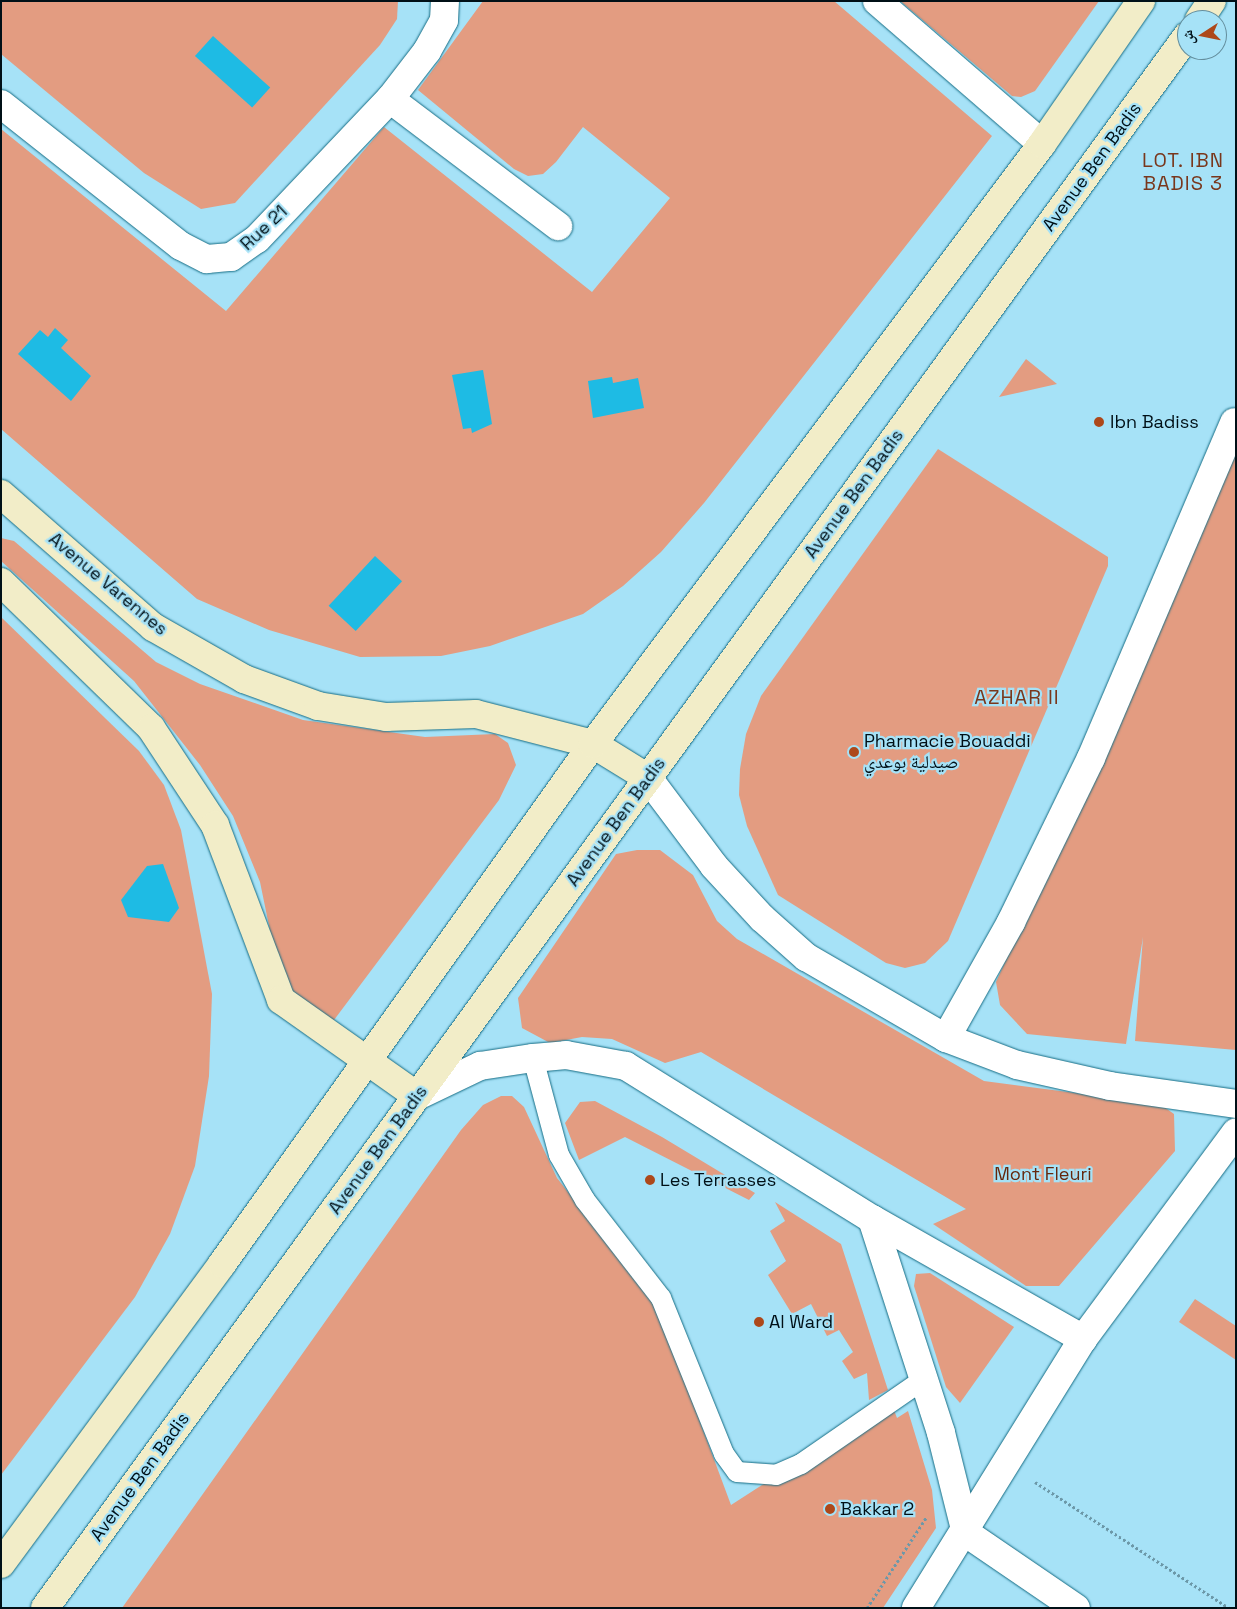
<!DOCTYPE html>
<meta charset="utf-8">
<style>
body{margin:0}
#map{position:relative;width:1237px;height:1609px;overflow:hidden;background:#a6e2f7;font-family:"Space Grotesk","Noto Naskh Arabic",sans-serif}
div>[style]{position:absolute}
.green>*{inset:0;background:#e39c81}
.water>*{inset:0;background:#1ebbe4;transform-origin:0 0}
.path>*{height:3px;margin-top:-1.5px;transform-origin:0;background:repeating-linear-gradient(90deg,#6c98a8 0 2.5px,transparent 0 5px)}
.roads{filter:drop-shadow(0 0 1px #156c84) drop-shadow(0 0 1px #156c84)}
.service>*{height:20px;margin:-10px;padding:0 10px;transform-origin:10px;border-radius:10px;background:#fff}
.minor>*{height:28px;margin:-14px;padding:0 14px;transform-origin:14px;border-radius:14px;background:#fff}
.secondary>*{height:28px;margin:-14px;padding:0 14px;transform-origin:14px;border-radius:14px;background:#f2edc8}
.dots>*{width:14px;height:14px;translate:-50% -50%;box-sizing:border-box;border:2px solid #a6e2f7;border-radius:50%}
span{translate:-50% -50%;white-space:nowrap;text-align:center;line-height:1.15;-webkit-text-stroke:4.5px #a6e2f7;paint-order:stroke}
.street-label{font-size:18px;color:#001017}
.poi-label{font-size:18px;color:#001017}
.left{translate:0 -50%;text-align:left}
.park-label{font-size:18px;color:#65270c}
.quarter-label{font-size:20px;color:#79371c;letter-spacing:1px}
.frame{position:absolute;inset:0;border:2px solid #001017;pointer-events:none}
.north{position:absolute;left:1177px;top:10px;width:50px;height:50px;box-sizing:border-box;background:#a6e2f7;border:1px solid #648e9d;border-radius:50%;rotate:259deg;font-size:14px;font-weight:700;line-height:20px;text-align:center;color:#001017}
.north::after{content:'';display:block;margin:auto;width:18px;height:22px;background:#ad481a;clip-path:polygon(50% 0,100% 100%,50% 72%,0 100%)}
</style>
<div id="map">
<div class="green">
<div style="clip-path:polygon(1px 1px,398px 1px,397px 19px,380px 45px,235px 203px,201px 209px,144px 173px,1px 54px)"></div>
<div style="clip-path:polygon(483px 1px,834px 1px,992px 136px,704px 503px,661px 552px,623px 586px,583px 614px,490px 646px,441px 656px,360px 657px,269px 630px,197px 599px,1px 429px,1px 129px,226px 311px,384px 127px,592px 292px,670px 198px,583px 127px,556px 162px,543px 174px,528px 176px,514px 169px,418px 90px)"></div>
<div style="clip-path:polygon(900px 1px,1099px 1px,1035px 91px,1021px 97px,1012px 96px)"></div>
<div style="clip-path:polygon(1026px 359px,1057px 384px,999px 397px)"></div>
<div style="clip-path:polygon(1236px 446px,1236px 1050px,1135px 1041px,1143px 937px,1126px 1044px,1027px 1034px,1000px 1005px,996px 982px)"></div>
<div style="clip-path:polygon(938px 449px,1108px 557px,1108px 566px,948px 941px,925px 963px,905px 968px,886px 963px,778px 895px,747px 826px,739px 795px,740px 769px,746px 734px,761px 696px)"></div>
<div style="clip-path:polygon(1px 538px,14px 541px,156px 662px,200px 684px,303px 720px,425px 737px,495px 734px,508px 743px,516px 765px,499px 800px,334px 1020px,328px 1025px,299px 1012px,274px 950px,260px 882px,233px 816px,200px 765px,134px 681px,1px 561px)"></div>
<div style="clip-path:polygon(1px 617px,139px 751px,164px 785px,181px 830px,212px 994px,209px 1076px,195px 1166px,170px 1234px,135px 1297px,1px 1475px)"></div>
<div style="clip-path:polygon(637px 850px,660px 850px,693px 875px,717px 921px,737px 939px,984px 1081px,1160px 1104px,1174px 1114px,1175px 1151px,1059px 1286px,1026px 1286px,933px 1224px,966px 1209px,701px 1052px,665px 1063px,612px 1039px,582px 1037px,550px 1043px,522px 1028px,518px 998px,616px 854px)"></div>
<div style="clip-path:polygon(501px 1096px,512px 1096px,524px 1107px,557px 1178px,648px 1294px,664px 1325px,731px 1505px,891px 1402px,897px 1418px,908px 1411px,932px 1490px,936px 1528px,883px 1608px,122px 1608px,461px 1130px,483px 1105px)"></div>
<div style="clip-path:polygon(595px 1101px,662px 1137px,755px 1193px,749px 1200px,625px 1137px,579px 1160px,565px 1123px,580px 1102px)"></div>
<div style="clip-path:polygon(775px 1202px,841px 1244px,888px 1390px,869px 1400px,867px 1373px,854px 1379px,842px 1361px,853px 1352px,839px 1330px,827px 1336px,811px 1304px,792px 1314px,768px 1275px,786px 1261px,770px 1231px,785px 1221px)"></div>
<div style="clip-path:polygon(930px 1273px,1014px 1327px,960px 1403px,946px 1387px,914px 1286px,916px 1274px)"></div>
<div style="clip-path:polygon(1195px 1299px,1236px 1326px,1236px 1360px,1179px 1322px)"></div>
</div>
<div class="water">
<div style="left:213px;top:36px;width:77px;height:27px;rotate:42deg"></div>
<div style="clip-path:polygon(55px 328px,68px 340px,61px 348px,91px 376px,71px 401px,18px 354px,40px 330px,48px 337px)"></div>
<div style="clip-path:polygon(483px 370px,492px 424px,472px 433px,471px 428px,463px 429px,452px 375px)"></div>
<div style="clip-path:polygon(612px 377px,613px 383px,638px 378px,644px 408px,593px 418px,588px 381px)"></div>
<div style="left:375px;top:556px;width:37px;height:68px;rotate:43deg"></div>
<div style="clip-path:polygon(163px 864px,179px 908px,169px 922px,128px 917px,121px 900px,147px 866px)"></div>
</div>
<div class="path">
<div style="left:1035px;top:1482px;width:231px;rotate:33deg"></div>
<div style="left:867px;top:1608px;width:108px;rotate:-56.8deg"></div>
</div>
<div class="roads">
<div class="service">
<div style="left:533px;top:1058px;width:100px;rotate:75deg"></div>
<div style="left:559px;top:1155px;width:52px;rotate:60deg"></div>
<div style="left:585px;top:1200px;width:124px;rotate:52.2deg"></div>
<div style="left:661px;top:1298px;width:168px;rotate:68deg"></div>
<div style="left:724px;top:1454px;width:22px;rotate:54deg"></div>
<div style="left:737px;top:1472px;width:39px;rotate:4deg"></div>
<div style="left:776px;top:1475px;width:27px;rotate:-24deg"></div>
<div style="left:801px;top:1464px;width:150px;rotate:-34.6deg"></div>
</div>
<div class="minor">
<div style="left:877px;top:1px;width:218px;rotate:40.9deg"></div>
<div style="left:390px;top:99px;width:211px;rotate:37.1deg"></div>
<div style="left:1px;top:104px;width:229px;rotate:38.3deg"></div>
<div style="left:181px;top:246px;width:29px;rotate:27deg"></div>
<div style="left:207px;top:259px;width:24px;rotate:-5deg"></div>
<div style="left:231px;top:257px;width:32px;rotate:-35deg"></div>
<div style="left:257px;top:239px;width:193px;rotate:-46.5deg"></div>
<div style="left:390px;top:99px;width:61px;rotate:-52.4deg"></div>
<div style="left:427px;top:51px;width:35px;rotate:-61deg"></div>
<div style="left:444px;top:20px;width:19px;rotate:-87deg"></div>
<div style="left:648px;top:778px;width:110px;rotate:53.1deg"></div>
<div style="left:714px;top:866px;width:71px;rotate:47.3deg"></div>
<div style="left:762px;top:918px;width:59px;rotate:41.6deg"></div>
<div style="left:806px;top:957px;width:162px;rotate:30.1deg"></div>
<div style="left:946px;top:1038px;width:76px;rotate:20.8deg"></div>
<div style="left:1017px;top:1065px;width:95px;rotate:12.7deg"></div>
<div style="left:1110px;top:1086px;width:127px;rotate:8.1deg"></div>
<div style="left:946px;top:1038px;width:133px;rotate:-60.7deg"></div>
<div style="left:1011px;top:922px;width:182px;rotate:-64deg"></div>
<div style="left:1091px;top:758px;width:365px;rotate:-66.9deg"></div>
<div style="left:417px;top:1096px;width:70px;rotate:-25.5deg"></div>
<div style="left:480px;top:1066px;width:54px;rotate:-8.6deg"></div>
<div style="left:533px;top:1058px;width:33px;rotate:-5deg"></div>
<div style="left:566px;top:1055px;width:61px;rotate:10.4deg"></div>
<div style="left:626px;top:1066px;width:290px;rotate:31.9deg"></div>
<div style="left:872px;top:1219px;width:243px;rotate:29.6deg"></div>
<div style="left:872px;top:1219px;width:225px;rotate:72.1deg"></div>
<div style="left:941px;top:1433px;width:103px;rotate:76deg"></div>
<div style="left:966px;top:1533px;width:133px;rotate:34.3deg"></div>
<div style="left:916px;top:1608px;width:317px;rotate:-58.2deg"></div>
<div style="left:1083px;top:1339px;width:257px;rotate:-53.5deg"></div>
</div>
<div class="secondary">
<div style="left:1199px;top:20px;width:23px;rotate:-56deg"></div>
<div style="left:1px;top:494px;width:202px;rotate:41.2deg"></div>
<div style="left:153px;top:627px;width:105px;rotate:29.7deg"></div>
<div style="left:244px;top:679px;width:79px;rotate:20deg"></div>
<div style="left:318px;top:706px;width:69px;rotate:9.2deg"></div>
<div style="left:386px;top:717px;width:90px;rotate:-1.9deg"></div>
<div style="left:476px;top:714px;width:121px;rotate:14.4deg"></div>
<div style="left:593px;top:744px;width:65px;rotate:31.7deg"></div>
<div style="left:1px;top:582px;width:209px;rotate:44.2deg"></div>
<div style="left:151px;top:728px;width:116px;rotate:56.6deg"></div>
<div style="left:215px;top:825px;width:187px;rotate:69.3deg"></div>
<div style="left:281px;top:1000px;width:166px;rotate:35.2deg"></div>
<div style="left:1px;top:1564px;width:373px;rotate:-53.6deg"></div>
<div style="left:222px;top:1264px;width:639px;rotate:-54.49deg"></div>
<div style="left:593px;top:744px;width:749px;rotate:-53.19deg"></div>
<div style="left:1042px;top:144px;width:174px;rotate:-55.3deg"></div>
<div style="left:45px;top:1608px;width:1943px;rotate:-54deg"></div>
</div>
</div>
<div class="dots">
<div style="left:1099px;top:422px;background:#ad481a"></div>
<div style="left:854px;top:752px;background:#ad481a"></div>
<div style="left:650px;top:1180px;background:#ad481a"></div>
<div style="left:759px;top:1322px;background:#ad481a"></div>
<div style="left:830px;top:1509px;background:#ad481a"></div>
</div>
<div class="street-label">
<span style="left:1092px;top:167px;rotate:-54deg">Avenue Ben Badis</span>
<span style="left:264px;top:228px;rotate:-43deg">Rue 21</span>
<span style="left:854px;top:494px;rotate:-54deg">Avenue Ben Badis</span>
<span style="left:108px;top:584px;rotate:40deg">Avenue Varennes</span>
<span style="left:616px;top:822px;rotate:-54deg">Avenue Ben Badis</span>
<span style="left:378px;top:1150px;rotate:-54deg">Avenue Ben Badis</span>
<span style="left:140px;top:1477px;rotate:-54deg">Avenue Ben Badis</span>
</div>
<div class="poi-label">
<span class="left" style="left:1110px;top:422px">Ibn Badiss</span>
<span class="left" style="left:864px;top:752px">Pharmacie Bouaddi<br>صيدلية بوعدي</span>
<span class="left" style="left:660px;top:1180px">Les Terrasses</span>
<span class="left" style="left:769px;top:1322px">Al Ward</span>
<span class="left" style="left:840px;top:1509px">Bakkar 2</span>
</div>
<div class="park-label">
<span style="left:1043px;top:1174px">Mont Fleuri</span>
</div>
<div class="quarter-label">
<span style="left:1183px;top:172px">LOT. IBN<br>BADIS 3</span>
<span style="left:1017px;top:697px">AZHAR II</span>
</div>
<div class="frame"></div>
<div class="north">ش</div>
</div>
